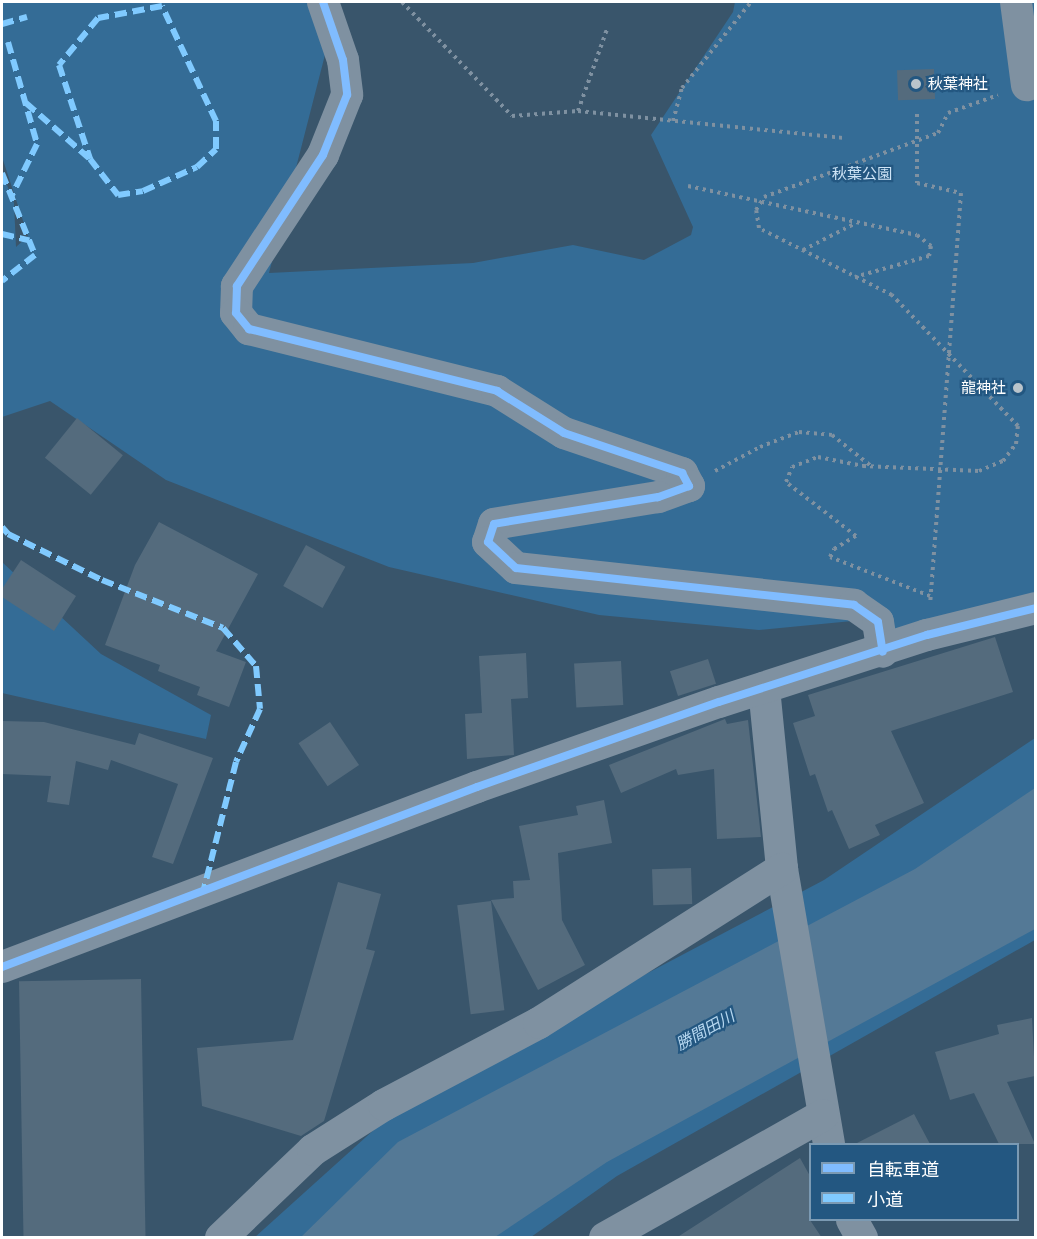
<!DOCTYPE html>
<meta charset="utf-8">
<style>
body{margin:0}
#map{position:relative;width:1037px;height:1239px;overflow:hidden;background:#39556b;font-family:"Asap Condensed","Noto Sans JP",sans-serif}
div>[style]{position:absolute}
.green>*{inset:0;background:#346c96}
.water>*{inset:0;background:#547996}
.building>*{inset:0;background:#546b7d;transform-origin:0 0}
.path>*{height:4px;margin-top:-2px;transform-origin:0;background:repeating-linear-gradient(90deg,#7f91a1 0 3px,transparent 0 7.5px)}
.street>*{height:32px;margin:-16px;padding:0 16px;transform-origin:16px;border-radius:16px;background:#7f91a1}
.quiet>*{height:6px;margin-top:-3px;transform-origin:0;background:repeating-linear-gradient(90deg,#80caff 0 12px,transparent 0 18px)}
.cycleway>*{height:8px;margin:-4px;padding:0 4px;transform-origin:4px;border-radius:4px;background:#80bcff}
.dots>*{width:16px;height:16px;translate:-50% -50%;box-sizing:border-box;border:3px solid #235781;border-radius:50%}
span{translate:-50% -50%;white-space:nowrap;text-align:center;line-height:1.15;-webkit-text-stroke:4.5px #235781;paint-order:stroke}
.poi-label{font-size:15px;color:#fff}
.left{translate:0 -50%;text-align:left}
.right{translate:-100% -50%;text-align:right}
.park-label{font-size:15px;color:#cee4f6}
.water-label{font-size:16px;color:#b5d6ef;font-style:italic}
.frame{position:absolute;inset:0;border:3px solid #fff;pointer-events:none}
.legend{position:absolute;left:809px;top:1143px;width:210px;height:78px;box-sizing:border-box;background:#235781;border:2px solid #7b9ab3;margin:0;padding:8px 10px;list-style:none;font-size:18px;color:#fff}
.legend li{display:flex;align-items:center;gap:12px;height:30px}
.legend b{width:30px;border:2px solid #7b9ab3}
</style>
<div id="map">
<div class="green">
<div style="clip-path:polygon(2px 2px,308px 2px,327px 47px,269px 273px,473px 263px,573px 245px,644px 260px,691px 235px,693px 227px,651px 135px,733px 12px,735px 2px,1035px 2px,1035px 608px,883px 652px,873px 619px,759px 630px,599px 615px,389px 567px,166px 480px,50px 401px,2px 417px,2px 172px,14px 203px,16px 247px,28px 236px,2px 157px)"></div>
<div style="clip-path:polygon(2px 562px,101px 654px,211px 715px,206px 739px,2px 693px)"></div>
<div style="clip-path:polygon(1035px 738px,1035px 940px,617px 1176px,531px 1237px,254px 1238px,407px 1100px,824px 880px)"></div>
</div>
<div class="water">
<div style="clip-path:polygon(1035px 788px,1035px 929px,607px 1162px,495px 1237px,300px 1238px,398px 1142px,915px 869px)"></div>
</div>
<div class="building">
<div style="left:934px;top:69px;width:30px;height:37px;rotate:88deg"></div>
<div style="left:77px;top:418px;width:59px;height:51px;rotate:39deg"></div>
<div style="clip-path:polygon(159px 522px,258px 574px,216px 651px,246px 662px,229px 707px,197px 695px,200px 687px,158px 671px,160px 665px,105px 645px,135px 565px)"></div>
<div style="left:306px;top:545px;width:45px;height:47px;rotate:29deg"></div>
<div style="clip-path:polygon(21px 560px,76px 596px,54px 631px,2px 597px,2px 589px)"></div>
<div style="clip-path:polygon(995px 637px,1013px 692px,891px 731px,924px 803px,875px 825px,880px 835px,849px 849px,832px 810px,828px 812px,815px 774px,810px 776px,793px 723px,815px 716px,808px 695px)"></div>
<div style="clip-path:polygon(526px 653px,528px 698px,511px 699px,514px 755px,467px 759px,465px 714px,482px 713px,479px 656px)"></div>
<div style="left:708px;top:659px;width:26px;height:40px;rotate:72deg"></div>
<div style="left:621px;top:661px;width:44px;height:47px;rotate:87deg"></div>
<div style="clip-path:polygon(725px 719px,727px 724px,748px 720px,761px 837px,717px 839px,714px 769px,678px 775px,676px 769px,621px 793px,609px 765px)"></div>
<div style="clip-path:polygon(2px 721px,44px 722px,135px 745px,139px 733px,213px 758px,173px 864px,152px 857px,178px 784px,111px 760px,108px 770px,76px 761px,69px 805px,47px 802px,51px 776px,2px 774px)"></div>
<div style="left:330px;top:722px;width:52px;height:38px;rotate:56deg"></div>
<div style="clip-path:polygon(604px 800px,612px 843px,558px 853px,562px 920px,585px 965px,538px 990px,491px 900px,514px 898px,513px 881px,530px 880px,519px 826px,578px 815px,576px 806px)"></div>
<div style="left:691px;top:868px;width:36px;height:39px;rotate:88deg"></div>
<div style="clip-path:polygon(338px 882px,381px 894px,366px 949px,375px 951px,324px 1121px,301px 1136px,202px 1106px,197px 1048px,293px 1040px)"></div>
<div style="left:491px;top:901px;width:110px;height:34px;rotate:83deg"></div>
<div style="left:141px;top:979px;width:259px;height:122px;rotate:89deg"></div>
<div style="clip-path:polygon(1032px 1018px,1035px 1076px,1007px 1082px,1035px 1144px,999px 1144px,974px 1093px,950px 1100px,935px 1052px,999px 1034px,997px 1025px)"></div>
<div style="clip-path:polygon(914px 1114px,930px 1144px,855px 1144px)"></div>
<div style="clip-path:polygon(800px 1158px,810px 1176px,810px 1220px,822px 1238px,676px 1238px)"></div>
</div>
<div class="path">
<div style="left:402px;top:2px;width:158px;rotate:46deg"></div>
<div style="left:512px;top:116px;width:66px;rotate:-4.3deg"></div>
<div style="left:578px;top:111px;width:266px;rotate:5.8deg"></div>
<div style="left:578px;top:111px;width:87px;rotate:-70.5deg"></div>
<div style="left:917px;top:114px;width:69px;rotate:90deg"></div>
<div style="left:917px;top:183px;width:45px;rotate:12.8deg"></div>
<div style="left:961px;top:193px;width:412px;rotate:94.3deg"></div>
<div style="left:673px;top:121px;width:34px;rotate:-75deg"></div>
<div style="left:682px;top:88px;width:110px;rotate:-51.3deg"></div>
<div style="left:688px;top:186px;width:234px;rotate:12.1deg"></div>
<div style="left:917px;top:235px;width:18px;rotate:38deg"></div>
<div style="left:931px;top:246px;width:10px;rotate:101deg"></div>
<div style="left:929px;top:256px;width:77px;rotate:164.2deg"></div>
<div style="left:803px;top:250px;width:59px;rotate:-27deg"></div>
<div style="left:715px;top:471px;width:51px;rotate:-28.1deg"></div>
<div style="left:760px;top:447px;width:42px;rotate:-21deg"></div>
<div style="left:799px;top:432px;width:33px;rotate:5deg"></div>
<div style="left:832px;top:435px;width:50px;rotate:38.5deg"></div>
<div style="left:930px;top:596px;width:107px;rotate:-158.7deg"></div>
<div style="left:830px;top:557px;width:9px;rotate:-63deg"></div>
<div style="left:834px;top:549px;width:26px;rotate:-31deg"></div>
<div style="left:856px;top:536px;width:88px;rotate:-142.4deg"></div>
<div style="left:786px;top:482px;width:16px;rotate:-68deg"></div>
<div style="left:792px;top:467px;width:28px;rotate:-21deg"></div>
<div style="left:818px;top:457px;width:46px;rotate:11.3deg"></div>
<div style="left:863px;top:466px;width:116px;rotate:2.5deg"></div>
<div style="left:979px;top:471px;width:26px;rotate:-23deg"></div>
<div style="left:1003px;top:461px;width:21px;rotate:-53deg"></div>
<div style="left:1016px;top:444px;width:18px;rotate:-84deg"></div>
<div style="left:1018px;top:426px;width:182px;rotate:-133.9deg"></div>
<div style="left:892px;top:295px;width:149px;rotate:-153.3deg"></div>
<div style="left:759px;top:228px;width:18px;rotate:-99deg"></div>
<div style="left:756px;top:210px;width:15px;rotate:-58deg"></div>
<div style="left:764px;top:197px;width:185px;rotate:-20.2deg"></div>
<div style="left:938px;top:133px;width:22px;rotate:-63deg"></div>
<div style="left:948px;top:113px;width:53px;rotate:-19.8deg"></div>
</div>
<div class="street">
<div style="left:323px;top:2px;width:61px;rotate:71deg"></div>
<div style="left:343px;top:60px;width:35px;rotate:83deg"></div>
<div style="left:347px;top:95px;width:65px;rotate:111.8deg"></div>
<div style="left:323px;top:155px;width:157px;rotate:123.3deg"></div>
<div style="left:237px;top:286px;width:27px;rotate:92deg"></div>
<div style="left:236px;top:313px;width:21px;rotate:51deg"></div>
<div style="left:249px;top:329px;width:256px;rotate:14deg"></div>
<div style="left:497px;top:391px;width:79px;rotate:32.1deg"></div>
<div style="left:564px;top:433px;width:125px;rotate:18.7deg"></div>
<div style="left:682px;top:473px;width:15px;rotate:62deg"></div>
<div style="left:689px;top:486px;width:33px;rotate:160deg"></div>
<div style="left:658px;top:497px;width:166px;rotate:170.7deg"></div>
<div style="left:494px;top:524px;width:19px;rotate:108deg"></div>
<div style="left:488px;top:542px;width:38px;rotate:43deg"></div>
<div style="left:516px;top:568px;width:340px;rotate:6.2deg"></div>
<div style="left:854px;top:605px;width:29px;rotate:35deg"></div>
<div style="left:878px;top:622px;width:30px;rotate:81deg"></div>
<div style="left:1016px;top:2px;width:84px;rotate:82.5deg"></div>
<div style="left:764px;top:688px;width:182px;rotate:84.3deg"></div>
<div style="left:782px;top:869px;width:279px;rotate:80.3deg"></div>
<div style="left:2px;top:967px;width:508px;rotate:-20.75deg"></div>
<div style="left:477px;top:787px;width:256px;rotate:-19.4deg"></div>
<div style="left:719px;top:702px;width:219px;rotate:-17.9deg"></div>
<div style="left:927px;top:635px;width:112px;rotate:-13.9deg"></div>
<div style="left:852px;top:1220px;width:21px;rotate:61deg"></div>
<div style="left:221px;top:1238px;width:127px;rotate:-43.7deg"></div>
<div style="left:313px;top:1150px;width:84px;rotate:-32.4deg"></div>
<div style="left:384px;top:1105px;width:175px;rotate:-27.9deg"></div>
<div style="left:539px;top:1023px;width:288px;rotate:-32.4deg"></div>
<div style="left:605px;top:1238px;width:250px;rotate:-29.4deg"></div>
</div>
<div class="quiet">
<div style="left:2px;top:24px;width:26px;rotate:-16deg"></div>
<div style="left:8px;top:42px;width:106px;rotate:74.1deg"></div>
<div style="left:37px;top:144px;width:59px;rotate:116.1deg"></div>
<div style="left:26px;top:103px;width:85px;rotate:41.2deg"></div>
<div style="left:90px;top:159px;width:46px;rotate:52.1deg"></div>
<div style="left:118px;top:195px;width:25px;rotate:-9deg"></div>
<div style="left:143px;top:191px;width:59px;rotate:-24deg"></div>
<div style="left:197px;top:167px;width:26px;rotate:-43deg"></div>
<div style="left:216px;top:149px;width:28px;rotate:-90deg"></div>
<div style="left:216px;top:121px;width:127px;rotate:-115.2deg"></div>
<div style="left:162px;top:6px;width:65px;rotate:169.4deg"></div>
<div style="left:98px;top:18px;width:61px;rotate:129.7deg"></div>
<div style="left:59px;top:65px;width:99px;rotate:71.7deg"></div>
<div style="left:2px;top:173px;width:88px;rotate:68.1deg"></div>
<div style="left:35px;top:255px;width:42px;rotate:141.8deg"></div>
<div style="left:2px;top:234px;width:28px;rotate:13deg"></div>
<div style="left:2px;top:527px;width:9px;rotate:49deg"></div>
<div style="left:8px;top:534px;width:105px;rotate:26.1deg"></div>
<div style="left:102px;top:580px;width:130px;rotate:21.6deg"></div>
<div style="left:223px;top:628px;width:50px;rotate:49deg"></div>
<div style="left:256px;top:666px;width:43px;rotate:84.7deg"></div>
<div style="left:260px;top:709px;width:58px;rotate:114.4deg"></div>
<div style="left:236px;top:762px;width:134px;rotate:104.2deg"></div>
</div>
<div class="cycleway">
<div style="left:323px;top:2px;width:61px;rotate:71deg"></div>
<div style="left:343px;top:60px;width:35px;rotate:83deg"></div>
<div style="left:347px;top:95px;width:65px;rotate:111.8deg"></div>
<div style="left:323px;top:155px;width:157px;rotate:123.3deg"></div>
<div style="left:237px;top:286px;width:27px;rotate:92deg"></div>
<div style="left:236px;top:313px;width:21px;rotate:51deg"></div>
<div style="left:249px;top:329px;width:256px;rotate:14deg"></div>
<div style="left:497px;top:391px;width:79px;rotate:32.1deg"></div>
<div style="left:564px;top:433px;width:125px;rotate:18.7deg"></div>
<div style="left:682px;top:473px;width:15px;rotate:62deg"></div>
<div style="left:689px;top:486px;width:33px;rotate:160deg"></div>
<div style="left:658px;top:497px;width:166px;rotate:170.7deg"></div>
<div style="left:494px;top:524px;width:19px;rotate:108deg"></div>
<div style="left:488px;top:542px;width:38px;rotate:43deg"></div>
<div style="left:516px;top:568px;width:340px;rotate:6.2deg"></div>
<div style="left:854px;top:605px;width:29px;rotate:35deg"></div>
<div style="left:878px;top:622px;width:30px;rotate:81deg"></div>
<div style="left:2px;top:967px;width:508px;rotate:-20.75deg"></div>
<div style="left:477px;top:787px;width:256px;rotate:-19.4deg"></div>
<div style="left:719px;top:702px;width:219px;rotate:-17.9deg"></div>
<div style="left:927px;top:635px;width:112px;rotate:-13.9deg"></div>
</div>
<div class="dots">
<div style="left:916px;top:84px;background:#bac4cb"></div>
<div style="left:1018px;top:388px;background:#bac4cb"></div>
</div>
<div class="poi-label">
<span class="left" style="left:928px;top:84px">秋葉神社</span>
<span class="right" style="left:1006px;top:388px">龍神社</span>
</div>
<div class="park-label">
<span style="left:862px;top:174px">秋葉公園</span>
</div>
<div class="water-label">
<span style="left:705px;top:1030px;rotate:-29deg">勝間田川</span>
</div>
<div class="frame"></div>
<ul class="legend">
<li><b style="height:8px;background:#80bcff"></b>自転車道</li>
<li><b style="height:8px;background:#80caff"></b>小道</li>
</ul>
</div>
